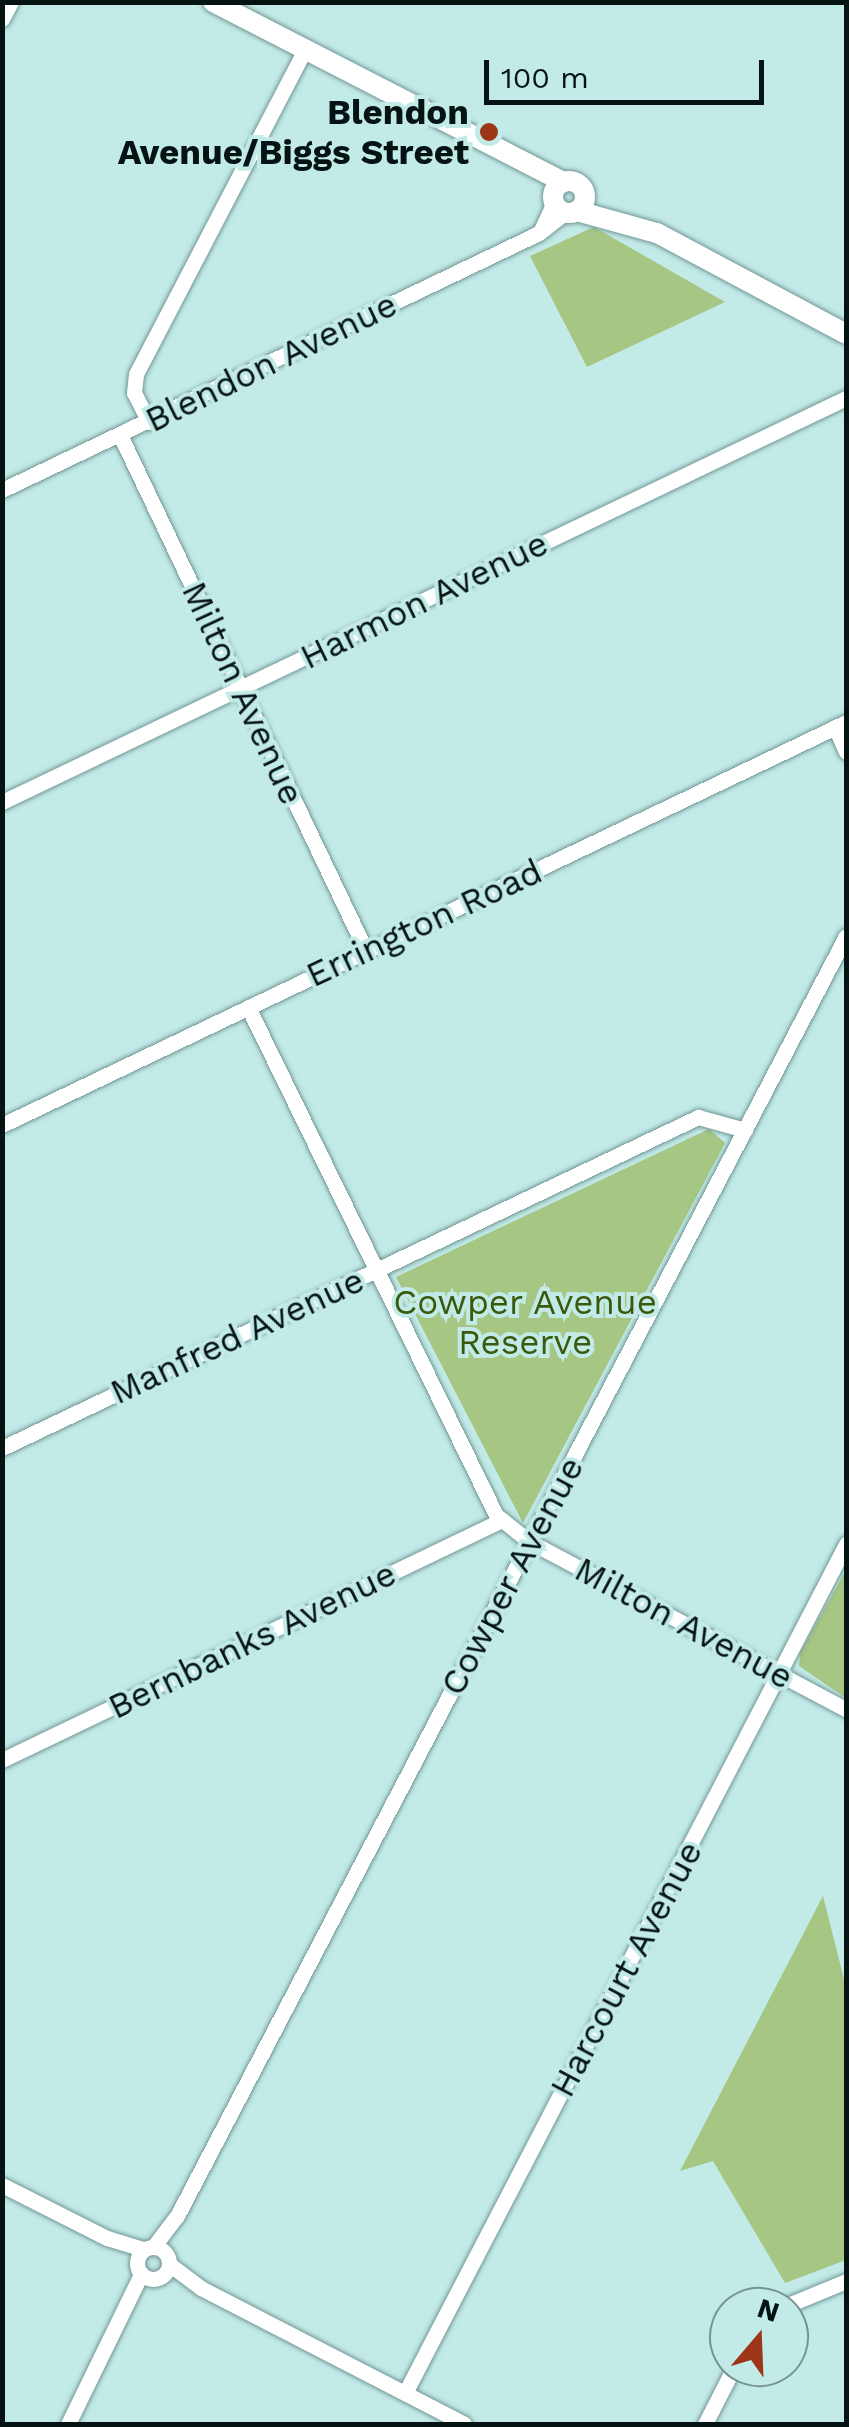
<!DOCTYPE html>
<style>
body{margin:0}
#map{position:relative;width:849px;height:2427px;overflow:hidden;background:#c2eae7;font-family:"Work Sans",sans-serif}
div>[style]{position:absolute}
.green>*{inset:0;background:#a6c684}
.roads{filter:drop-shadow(0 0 2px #719795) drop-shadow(0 0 2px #719795)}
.minor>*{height:15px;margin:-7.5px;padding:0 7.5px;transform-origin:7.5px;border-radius:7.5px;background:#fff}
.minor>.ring{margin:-7.5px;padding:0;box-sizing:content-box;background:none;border:15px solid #fff;border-radius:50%}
.tertiary>*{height:20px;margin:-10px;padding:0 10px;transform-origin:10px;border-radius:10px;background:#fff}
.tertiary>.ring{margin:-10px;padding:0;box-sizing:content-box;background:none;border:20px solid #fff;border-radius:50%}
.dots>*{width:28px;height:28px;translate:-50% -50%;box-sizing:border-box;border:5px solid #c2eae7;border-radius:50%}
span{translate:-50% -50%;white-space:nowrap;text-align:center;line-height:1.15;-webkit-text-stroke:8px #c2eae7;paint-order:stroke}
.poi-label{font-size:35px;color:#051413;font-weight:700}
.right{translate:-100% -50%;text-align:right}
.street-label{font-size:35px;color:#051413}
.park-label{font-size:35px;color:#3b590d}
.frame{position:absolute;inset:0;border:5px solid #051413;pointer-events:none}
.north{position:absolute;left:709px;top:2287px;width:100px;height:100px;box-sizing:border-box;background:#c2eae7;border:2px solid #769492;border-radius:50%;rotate:19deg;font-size:28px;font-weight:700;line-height:40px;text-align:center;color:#051413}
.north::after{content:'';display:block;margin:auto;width:35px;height:45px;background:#9d3519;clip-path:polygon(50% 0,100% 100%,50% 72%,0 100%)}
.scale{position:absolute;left:484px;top:60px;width:280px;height:45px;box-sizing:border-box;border:5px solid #051413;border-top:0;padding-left:12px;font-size:30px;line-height:35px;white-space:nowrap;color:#051413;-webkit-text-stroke:8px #c2eae7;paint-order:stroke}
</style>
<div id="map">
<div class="green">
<div style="clip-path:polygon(594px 227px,725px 302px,587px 367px,530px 256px)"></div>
<div style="clip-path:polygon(709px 1129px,725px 1143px,523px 1523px,396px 1277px)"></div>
<div style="clip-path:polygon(846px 1570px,846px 1698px,799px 1666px,800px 1653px)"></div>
<div style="clip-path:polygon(823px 1896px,846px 1987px,846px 2260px,785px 2283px,713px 2161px,680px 2171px)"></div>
</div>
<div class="roads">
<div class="minor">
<div style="left:2px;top:19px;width:19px;rotate:-62deg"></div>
<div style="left:541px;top:230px;width:31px;rotate:-65deg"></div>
<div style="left:149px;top:422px;width:33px;rotate:-117deg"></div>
<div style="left:134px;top:393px;width:19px;rotate:-84deg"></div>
<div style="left:136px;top:374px;width:364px;rotate:-62.5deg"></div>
<div style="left:120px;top:435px;width:572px;rotate:64.51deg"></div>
<div style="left:2px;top:490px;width:595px;rotate:-25.58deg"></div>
<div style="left:539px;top:233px;width:34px;rotate:-38deg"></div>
<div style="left:835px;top:727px;width:27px;rotate:66deg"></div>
<div style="left:2px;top:802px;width:936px;rotate:-25.58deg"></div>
<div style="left:248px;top:1007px;width:565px;rotate:63.98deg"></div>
<div style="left:496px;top:1515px;width:43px;rotate:38.5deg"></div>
<div style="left:530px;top:1542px;width:357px;rotate:27.9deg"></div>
<div style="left:2px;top:1125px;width:935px;rotate:-25.52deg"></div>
<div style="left:2px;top:1448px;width:771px;rotate:-25.43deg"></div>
<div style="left:698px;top:1117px;width:49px;rotate:15.5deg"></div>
<div style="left:2px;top:1760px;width:555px;rotate:-25.64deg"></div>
<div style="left:2px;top:2185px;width:118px;rotate:26.8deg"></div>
<div style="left:107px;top:2238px;width:38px;rotate:17deg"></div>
<div style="left:154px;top:2246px;width:38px;rotate:-53deg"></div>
<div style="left:177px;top:2216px;width:1444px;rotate:-62.41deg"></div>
<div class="ring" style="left:137px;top:2247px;width:17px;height:17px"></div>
<div style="left:169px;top:2264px;width:40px;rotate:37deg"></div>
<div style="left:201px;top:2288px;width:296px;rotate:27.3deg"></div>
<div style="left:783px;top:2307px;width:68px;rotate:-22.4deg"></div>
<div style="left:405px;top:2393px;width:957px;rotate:-62.55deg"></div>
<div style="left:68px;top:2424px;width:167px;rotate:-64deg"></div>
<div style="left:705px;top:2424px;width:64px;rotate:-63deg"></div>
</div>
<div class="tertiary">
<div style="left:213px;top:2px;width:394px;rotate:27.2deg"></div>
<div class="ring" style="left:553px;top:181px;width:12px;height:12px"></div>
<div style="left:577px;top:211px;width:83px;rotate:15.4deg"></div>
<div style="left:657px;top:233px;width:214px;rotate:28.1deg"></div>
</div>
</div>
<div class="dots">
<div style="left:489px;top:132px;background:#9d3519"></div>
</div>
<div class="poi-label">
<span class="right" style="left:469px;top:132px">Blendon<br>Avenue/Biggs Street</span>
</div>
<div class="street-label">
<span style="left:271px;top:362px;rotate:-26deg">Blendon Avenue</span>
<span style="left:424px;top:600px;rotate:-26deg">Harmon Avenue</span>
<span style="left:243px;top:693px;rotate:65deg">Milton Avenue</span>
<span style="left:424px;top:923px;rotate:-25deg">Errington Road</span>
<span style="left:237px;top:1336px;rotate:-25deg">Manfred Avenue</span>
<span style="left:512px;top:1576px;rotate:-62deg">Cowper Avenue</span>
<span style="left:684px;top:1623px;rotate:28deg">Milton Avenue</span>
<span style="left:252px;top:1640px;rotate:-26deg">Bernbanks Avenue</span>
<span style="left:626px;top:1969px;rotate:-62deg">Harcourt Avenue</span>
</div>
<div class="park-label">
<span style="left:525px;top:1322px">Cowper Avenue<br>Reserve</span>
</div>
<div class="frame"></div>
<div class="north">N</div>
<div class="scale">100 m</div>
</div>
